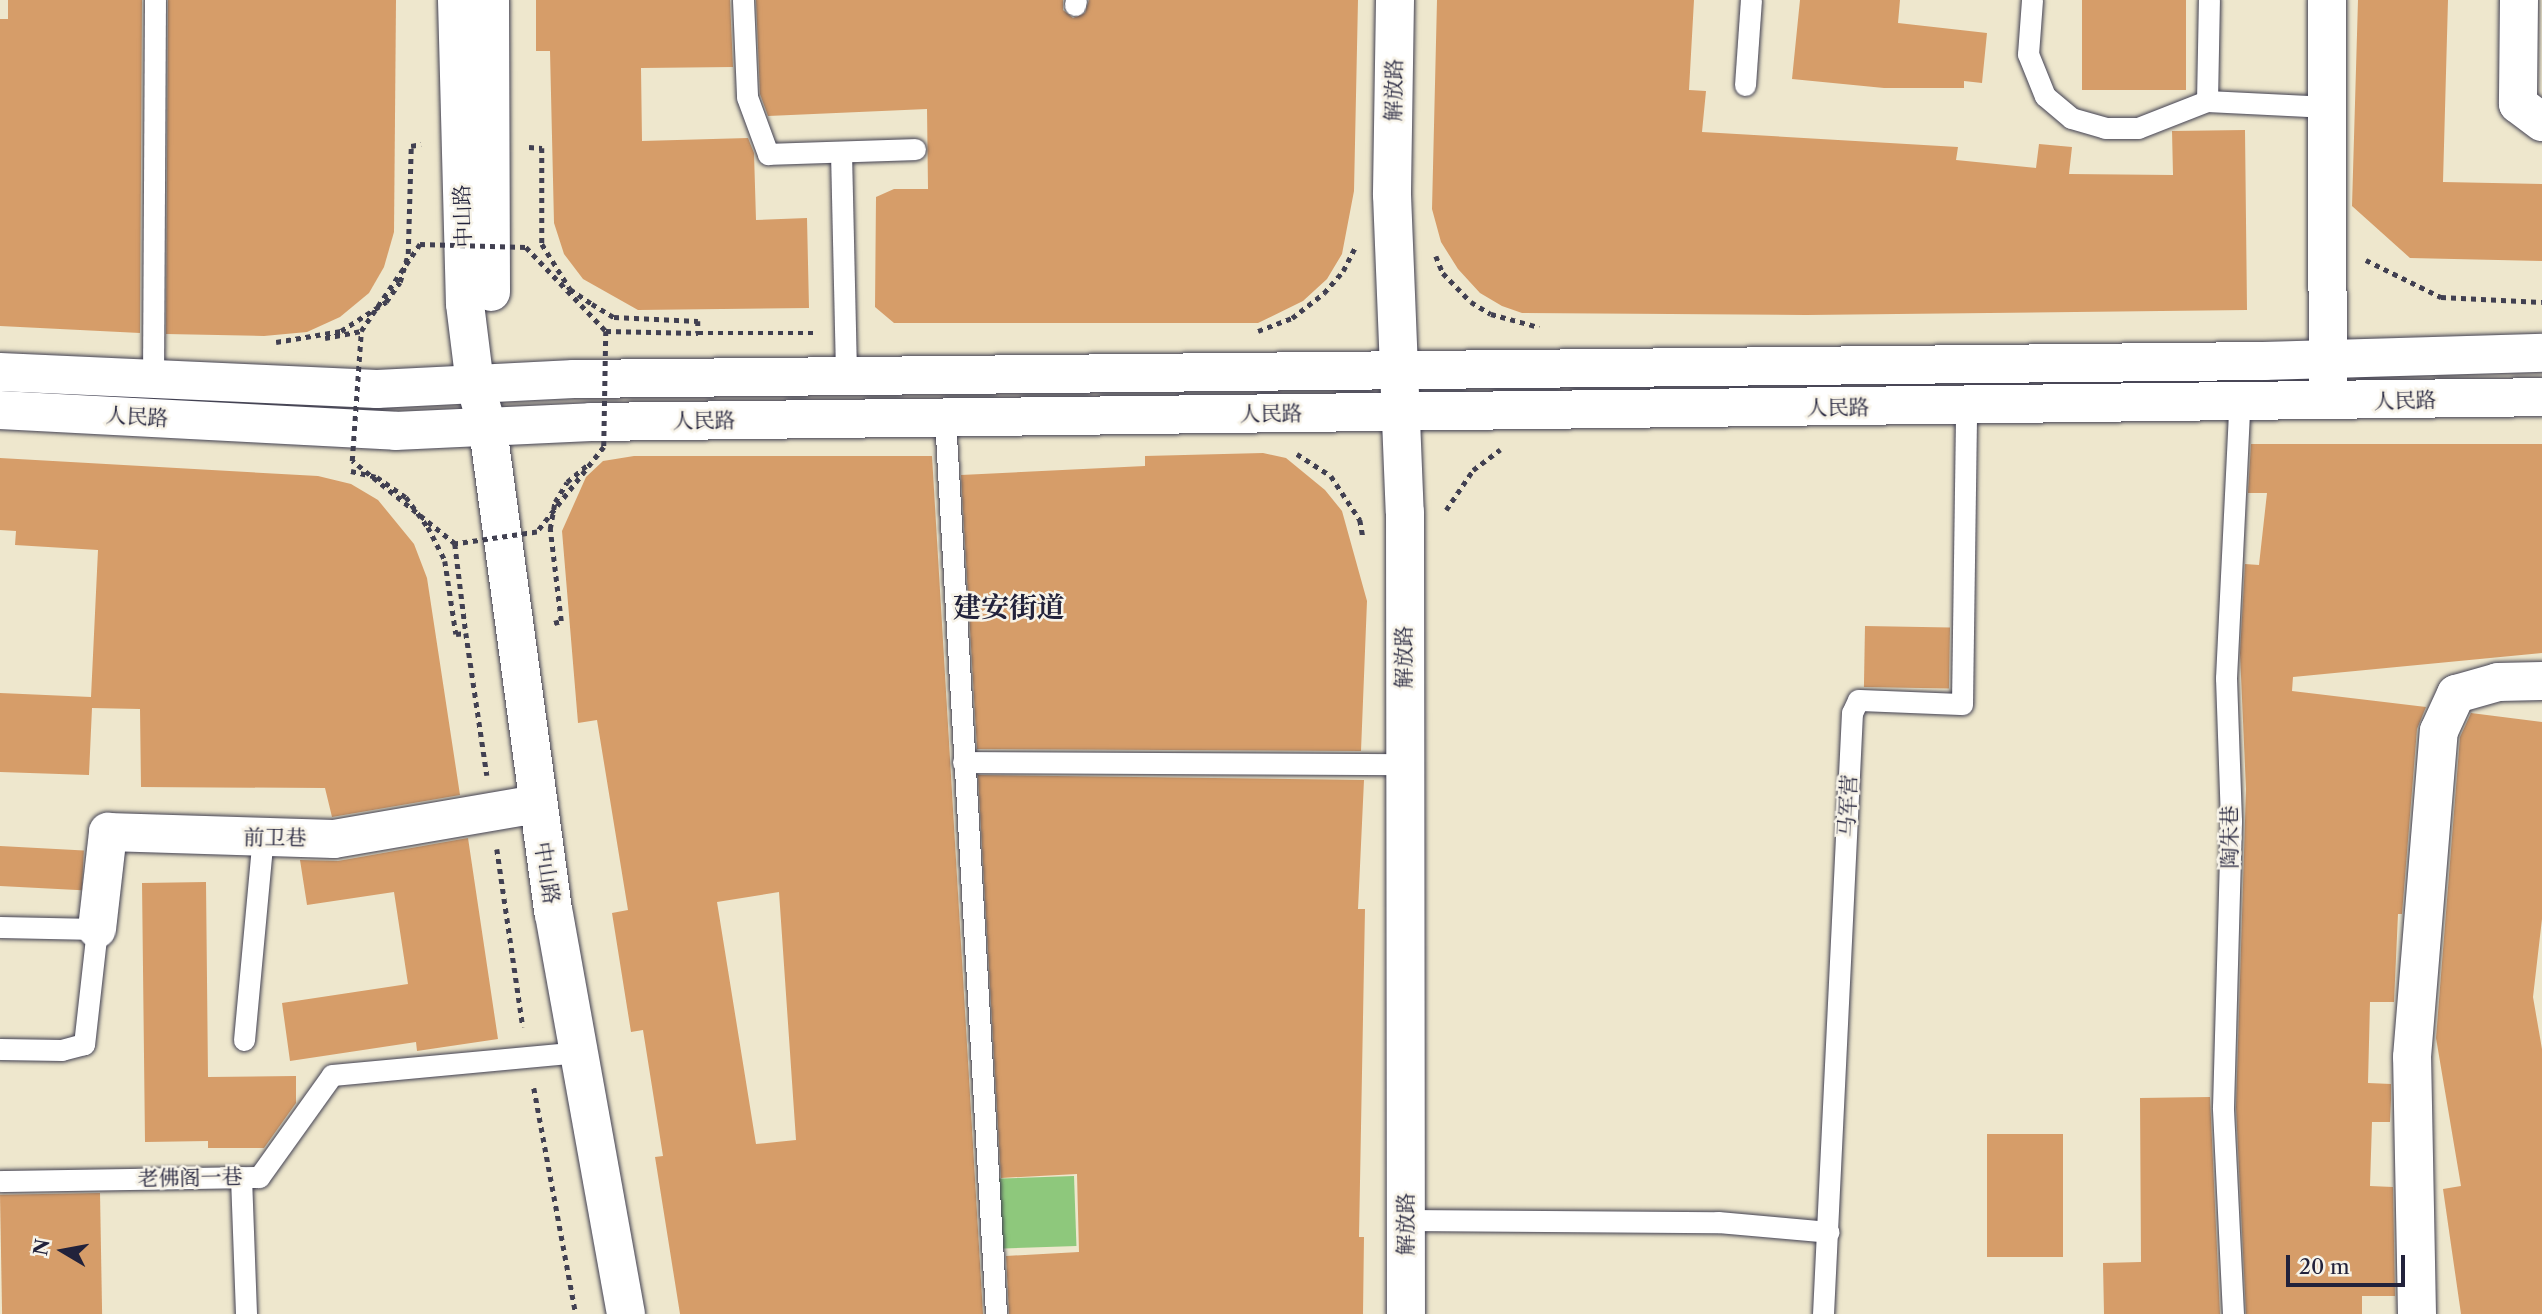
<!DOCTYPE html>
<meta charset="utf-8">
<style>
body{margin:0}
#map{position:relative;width:2542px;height:1314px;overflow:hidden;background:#eee7cd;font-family:"Libre Caslon Text","Noto Serif SC",serif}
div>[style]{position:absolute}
.green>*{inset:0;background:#8ec87c;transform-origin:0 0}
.building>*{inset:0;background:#d69d69;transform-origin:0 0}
.path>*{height:4.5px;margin-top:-2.25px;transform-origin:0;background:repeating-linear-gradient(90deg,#414051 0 5px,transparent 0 10px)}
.roads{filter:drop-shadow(0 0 2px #414051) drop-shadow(0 0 2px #414051)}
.lane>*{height:21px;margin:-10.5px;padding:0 10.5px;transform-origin:10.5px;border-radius:10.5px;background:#fff}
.street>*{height:38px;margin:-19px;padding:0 19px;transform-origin:19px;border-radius:19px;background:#fff}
.secondary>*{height:38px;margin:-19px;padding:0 19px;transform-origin:19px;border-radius:19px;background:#fff}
.primary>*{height:38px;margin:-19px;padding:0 19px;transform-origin:19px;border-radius:19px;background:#fff}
.path-bridge>*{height:4.5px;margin-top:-2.25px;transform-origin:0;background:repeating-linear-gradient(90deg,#414051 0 5px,transparent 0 10px)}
span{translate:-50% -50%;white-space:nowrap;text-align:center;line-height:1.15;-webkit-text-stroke:5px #f7f3e8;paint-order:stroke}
.street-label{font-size:21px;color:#22223b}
.district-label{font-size:28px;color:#22223b;font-weight:700}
.north{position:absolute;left:28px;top:1216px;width:70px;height:70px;-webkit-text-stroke:5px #f7f3e8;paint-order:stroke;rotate:280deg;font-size:19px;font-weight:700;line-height:28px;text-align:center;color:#22223b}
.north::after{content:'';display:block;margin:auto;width:24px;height:32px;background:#22223b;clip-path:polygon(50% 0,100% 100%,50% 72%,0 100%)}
.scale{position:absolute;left:2286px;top:1255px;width:119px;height:32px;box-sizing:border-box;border:4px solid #22223b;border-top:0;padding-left:9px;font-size:21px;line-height:24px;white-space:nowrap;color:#22223b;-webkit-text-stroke:5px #f7f3e8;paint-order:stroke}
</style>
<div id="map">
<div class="green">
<div style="left:1074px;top:1176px;width:70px;height:80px;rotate:88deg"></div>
</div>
<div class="building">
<div style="clip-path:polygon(8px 0,142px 0,140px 333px,0 326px,0 19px,8px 19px)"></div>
<div style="clip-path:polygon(168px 0,396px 0,394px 232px,384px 267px,369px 293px,340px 317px,307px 332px,264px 336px,166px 334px)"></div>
<div style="clip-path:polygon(536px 0,730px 0,733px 67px,641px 68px,642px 141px,748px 138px,754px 153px,756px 220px,807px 218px,809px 308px,638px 310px,583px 279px,564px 254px,554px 223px,550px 51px,536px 51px)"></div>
<div style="clip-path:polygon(756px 0,1063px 0,1063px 10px,1073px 18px,1085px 13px,1089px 0,1358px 0,1354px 191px,1342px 254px,1327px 279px,1303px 301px,1258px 323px,894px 323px,875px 307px,876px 197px,894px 189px,928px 189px,927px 109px,768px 116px,760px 94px)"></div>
<div style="clip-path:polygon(1437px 0,1694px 0,1689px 90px,1706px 91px,1702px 132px,1958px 147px,1956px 160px,2036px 168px,2039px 144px,2072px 147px,2069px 174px,2173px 175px,2172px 131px,2245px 130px,2247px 310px,1806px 315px,1522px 313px,1502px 306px,1480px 293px,1458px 269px,1441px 242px,1432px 209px)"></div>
<div style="clip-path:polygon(1800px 0,1900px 0,1898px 23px,1987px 33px,1982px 83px,1964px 81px,1964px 88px,1884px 88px,1792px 79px)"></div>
<div style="left:2082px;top:0;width:104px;height:90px"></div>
<div style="clip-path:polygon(2358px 0,2448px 0,2443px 182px,2542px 184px,2542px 261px,2410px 258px,2352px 206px)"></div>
<div style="clip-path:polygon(2251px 444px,2542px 444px,2542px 653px,2293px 677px,2292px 691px,2426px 707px,2417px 729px,2402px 914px,2398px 914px,2394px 1002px,2370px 1002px,2368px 1083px,2391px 1084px,2391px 1100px,2390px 1122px,2372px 1122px,2370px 1186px,2393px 1187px,2395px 1296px,2362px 1296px,2362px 1314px,2246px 1314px,2236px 1107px,2246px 789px,2240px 653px,2245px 564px,2259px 565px,2267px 493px,2248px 493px)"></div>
<div style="clip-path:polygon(1263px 453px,1286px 458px,1325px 490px,1342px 511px,1367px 601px,1361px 751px,977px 749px,961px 475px,1145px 466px,1145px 456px)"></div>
<div style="clip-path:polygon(evenodd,634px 456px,932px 456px,983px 1314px,680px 1314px,655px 1157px,663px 1156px,643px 1030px,631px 1032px,612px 913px,628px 910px,597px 720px,578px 723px,562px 531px,586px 477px,603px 461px,634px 456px,779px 892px,796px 1140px,756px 1144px,717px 902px,779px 892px)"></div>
<div style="clip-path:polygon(0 458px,318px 476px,351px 484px,378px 500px,414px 544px,427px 578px,460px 795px,332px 817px,325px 788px,141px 787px,140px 709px,92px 708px,89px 775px,0 772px,0 693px,91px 697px,98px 550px,15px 545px,16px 531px,0 530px)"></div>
<div style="left:1865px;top:626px;width:85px;height:61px;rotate:1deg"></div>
<div style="clip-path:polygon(2471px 713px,2542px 722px,2542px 919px,2533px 997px,2542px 1049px,2542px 1314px,2461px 1314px,2443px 1189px,2461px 1186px,2436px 1038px,2460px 737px)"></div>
<div style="clip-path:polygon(978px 775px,1364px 780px,1358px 909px,1365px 909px,1359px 1237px,1364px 1237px,1363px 1314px,1009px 1314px,1006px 1256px,1079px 1252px,1077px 1174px,1001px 1178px)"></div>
<div style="clip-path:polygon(468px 838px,498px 1039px,417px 1051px,416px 1042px,290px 1061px,282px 1003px,408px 984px,394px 892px,307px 905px,300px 860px,338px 861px)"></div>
<div style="left:0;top:846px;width:84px;height:40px;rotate:3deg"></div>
<div style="clip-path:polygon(206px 882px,208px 1077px,296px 1076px,296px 1103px,264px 1148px,208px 1148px,208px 1141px,145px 1142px,142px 883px)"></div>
<div style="clip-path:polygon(2210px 1097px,2220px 1314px,2104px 1314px,2103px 1263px,2141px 1262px,2140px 1098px)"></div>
<div style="left:1987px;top:1134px;width:76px;height:123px"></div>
<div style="left:100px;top:1193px;width:121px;height:100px;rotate:89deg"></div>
</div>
<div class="path">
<div style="left:529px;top:147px;width:13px;rotate:4deg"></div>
<div style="left:542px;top:148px;width:96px;rotate:90deg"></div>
<div style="left:542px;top:244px;width:53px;rotate:58.1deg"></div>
<div style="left:570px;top:289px;width:27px;rotate:34deg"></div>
<div style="left:592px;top:304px;width:26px;rotate:31deg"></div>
<div style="left:614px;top:317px;width:84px;rotate:2.7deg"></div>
<div style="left:698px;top:321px;width:12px;rotate:90deg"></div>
<div style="left:698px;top:333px;width:117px"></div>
<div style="left:1436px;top:256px;width:18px;rotate:68deg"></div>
<div style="left:1443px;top:273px;width:40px;rotate:46deg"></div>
<div style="left:1471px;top:302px;width:23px;rotate:31deg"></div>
<div style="left:1491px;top:314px;width:50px;rotate:15.2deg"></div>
<div style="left:2366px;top:260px;width:84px;rotate:26.3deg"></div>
<div style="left:2441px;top:297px;width:101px;rotate:2.8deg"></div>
<div style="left:606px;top:331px;width:92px;rotate:1.2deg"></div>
<div style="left:1258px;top:331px;width:36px;rotate:-21deg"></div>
<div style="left:1292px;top:318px;width:41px;rotate:-38deg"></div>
<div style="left:1324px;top:293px;width:29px;rotate:-49deg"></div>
<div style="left:1343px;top:271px;width:25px;rotate:-63deg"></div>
<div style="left:325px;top:338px;width:37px;rotate:-11deg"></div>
<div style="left:276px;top:342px;width:66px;rotate:-9.6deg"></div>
<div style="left:341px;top:331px;width:54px;rotate:-32.8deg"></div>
<div style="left:386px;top:302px;width:24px;rotate:-55deg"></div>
<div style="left:400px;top:282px;width:29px;rotate:-74deg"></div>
<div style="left:408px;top:254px;width:108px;rotate:-88.4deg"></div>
<div style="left:411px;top:146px;width:10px;rotate:-11deg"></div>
<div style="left:1297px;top:454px;width:40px;rotate:32.9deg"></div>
<div style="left:1331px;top:476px;width:53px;rotate:56.6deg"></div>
<div style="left:1360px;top:520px;width:17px;rotate:80deg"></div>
<div style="left:351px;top:471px;width:27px;rotate:13deg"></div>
<div style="left:377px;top:477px;width:35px;rotate:35deg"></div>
<div style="left:406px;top:497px;width:37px;rotate:54deg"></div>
<div style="left:428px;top:527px;width:38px;rotate:63deg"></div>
<div style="left:445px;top:561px;width:74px;rotate:81.4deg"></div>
<div style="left:456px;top:634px;width:10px;rotate:-6deg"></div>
<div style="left:466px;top:633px;width:144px;rotate:81.6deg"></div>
<div style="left:1446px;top:510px;width:48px;rotate:-56deg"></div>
<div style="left:1473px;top:470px;width:34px;rotate:-37deg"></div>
<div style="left:455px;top:544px;width:90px;rotate:83deg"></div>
<div style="left:554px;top:623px;width:7px;rotate:-16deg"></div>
<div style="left:561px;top:621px;width:93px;rotate:-96.8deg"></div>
<div style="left:550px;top:529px;width:27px;rotate:-80deg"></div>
<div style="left:555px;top:502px;width:23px;rotate:-59deg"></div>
<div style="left:567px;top:482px;width:30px;rotate:-40deg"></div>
<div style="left:497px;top:849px;width:180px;rotate:81.7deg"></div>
<div style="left:534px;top:1088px;width:230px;rotate:79.5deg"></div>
</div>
<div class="roads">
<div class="lane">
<div style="left:743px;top:0;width:97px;rotate:87.6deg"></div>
<div style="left:747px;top:97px;width:61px;rotate:69.8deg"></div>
<div style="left:768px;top:154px;width:147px;rotate:-1.9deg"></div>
<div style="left:2032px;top:0;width:54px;rotate:94.2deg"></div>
<div style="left:2028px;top:54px;width:45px;rotate:68deg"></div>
<div style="left:2045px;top:96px;width:34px;rotate:40deg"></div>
<div style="left:2071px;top:118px;width:35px;rotate:16deg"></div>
<div style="left:2105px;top:128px;width:33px"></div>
<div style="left:2138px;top:128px;width:74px;rotate:-21.4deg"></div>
<div style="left:2207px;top:101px;width:101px;rotate:-88.9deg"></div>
<div style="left:1075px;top:5px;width:5px;rotate:-79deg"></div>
<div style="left:1745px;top:85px;width:85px;rotate:-86deg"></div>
<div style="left:2207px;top:101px;width:121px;rotate:2.8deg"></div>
<div style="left:841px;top:152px;width:225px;rotate:88.7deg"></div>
<div style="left:153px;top:378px;width:378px;rotate:-89.7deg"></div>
<div style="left:945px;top:418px;width:897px;rotate:86.74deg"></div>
<div style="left:963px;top:762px;width:440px;rotate:0.3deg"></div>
<div style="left:0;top:927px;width:97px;rotate:1.2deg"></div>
<div style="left:97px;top:929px;width:116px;rotate:96.4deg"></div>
<div style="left:84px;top:1044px;width:23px;rotate:165deg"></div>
<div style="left:62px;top:1050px;width:62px;rotate:-179.1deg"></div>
<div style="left:244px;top:1040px;width:204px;rotate:-84.7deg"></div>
<div style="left:241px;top:1177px;width:137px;rotate:87.9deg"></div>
<div style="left:0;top:1181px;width:259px;rotate:-0.9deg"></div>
<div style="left:259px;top:1177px;width:125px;rotate:-54.4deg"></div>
<div style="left:332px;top:1075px;width:248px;rotate:-5.3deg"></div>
<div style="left:1406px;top:1220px;width:312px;rotate:0.4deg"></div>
<div style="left:1718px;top:1222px;width:111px;rotate:5.1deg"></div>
<div style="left:1823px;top:1314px;width:602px;rotate:-87.24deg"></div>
<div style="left:1852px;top:713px;width:14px;rotate:-65deg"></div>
<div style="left:1858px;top:700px;width:104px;rotate:2.2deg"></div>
<div style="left:1962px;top:704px;width:297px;rotate:-89.2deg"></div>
<div style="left:2233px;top:1314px;width:207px;rotate:-92.8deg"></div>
<div style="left:2223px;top:1107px;width:286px;rotate:-88.4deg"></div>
<div style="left:2231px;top:821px;width:143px;rotate:-92deg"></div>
<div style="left:2226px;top:678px;width:284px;rotate:-87.2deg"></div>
</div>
<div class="street">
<div style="left:2327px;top:0;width:394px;rotate:89.9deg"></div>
<div style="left:2519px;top:0;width:104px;rotate:90.6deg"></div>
<div style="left:2518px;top:104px;width:30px;rotate:37deg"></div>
<div style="left:97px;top:929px;width:98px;rotate:-83.5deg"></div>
<div style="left:108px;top:832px;width:226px;rotate:1.8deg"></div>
<div style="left:334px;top:839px;width:206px;rotate:-9.8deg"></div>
<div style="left:2417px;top:1314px;width:257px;rotate:-91.1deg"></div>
<div style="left:2412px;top:1057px;width:327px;rotate:-85.3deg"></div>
<div style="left:2439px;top:731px;width:41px;rotate:-65.3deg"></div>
<div style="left:2456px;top:694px;width:44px;rotate:-15.9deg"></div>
<div style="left:2498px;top:682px;width:44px;rotate:-1.3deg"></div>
</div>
<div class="secondary">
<div style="left:457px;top:0;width:304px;rotate:88.5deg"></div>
<div style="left:465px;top:304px;width:81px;rotate:82.9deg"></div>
<div style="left:475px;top:384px;width:47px;rotate:73.9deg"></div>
<div style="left:488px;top:429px;width:489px;rotate:82.3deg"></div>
<div style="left:554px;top:914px;width:406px;rotate:79.8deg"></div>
<div style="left:490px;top:0;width:292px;rotate:89.8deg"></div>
<div style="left:1395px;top:0;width:195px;rotate:90.9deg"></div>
<div style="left:1392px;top:195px;width:317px;rotate:87.7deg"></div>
<div style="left:1405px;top:512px;width:802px;rotate:89.93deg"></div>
</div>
<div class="primary">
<div style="left:0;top:372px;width:377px;rotate:2.6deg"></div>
<div style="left:377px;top:389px;width:197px;rotate:-2.9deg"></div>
<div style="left:574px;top:379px;width:1691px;rotate:-0.61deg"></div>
<div style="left:2265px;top:361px;width:277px;rotate:-1.7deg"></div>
<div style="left:0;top:410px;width:396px;rotate:3deg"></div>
<div style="left:395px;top:431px;width:196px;rotate:-2.6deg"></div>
<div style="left:591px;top:422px;width:1951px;rotate:-0.73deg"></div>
</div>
</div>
<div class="path-bridge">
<div style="left:420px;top:244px;width:106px;rotate:1.6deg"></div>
<div style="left:526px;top:247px;width:116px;rotate:46.4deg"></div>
<div style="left:606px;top:331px;width:116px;rotate:91deg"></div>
<div style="left:604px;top:447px;width:108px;rotate:128.2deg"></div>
<div style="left:537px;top:532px;width:83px;rotate:171.7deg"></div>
<div style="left:455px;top:544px;width:132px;rotate:-141.1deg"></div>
<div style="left:352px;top:461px;width:130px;rotate:-86deg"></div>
<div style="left:361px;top:331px;width:105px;rotate:-55.9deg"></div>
</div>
<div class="street-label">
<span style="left:1394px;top:90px;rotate:-89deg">解放路</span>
<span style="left:463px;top:216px;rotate:-92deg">中山路</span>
<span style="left:2405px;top:401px;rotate:-2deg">人民路</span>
<span style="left:1838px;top:408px;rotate:-1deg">人民路</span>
<span style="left:1271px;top:414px;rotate:-1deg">人民路</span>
<span style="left:137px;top:417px;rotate:3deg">人民路</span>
<span style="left:704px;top:421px;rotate:-1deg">人民路</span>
<span style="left:1404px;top:657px;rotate:-90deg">解放路</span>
<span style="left:1848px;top:806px;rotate:-87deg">马军营</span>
<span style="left:2230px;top:837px;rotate:-90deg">陶朱巷</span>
<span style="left:275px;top:838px;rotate:1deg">前卫巷</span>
<span style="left:547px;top:873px;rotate:81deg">中山路</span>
<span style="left:190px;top:1178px;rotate:-1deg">老佛阁一巷</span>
<span style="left:1406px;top:1224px;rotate:-90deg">解放路</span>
</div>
<div class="district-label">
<span style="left:1009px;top:607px">建安街道</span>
</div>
<div class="north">N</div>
<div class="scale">20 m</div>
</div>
